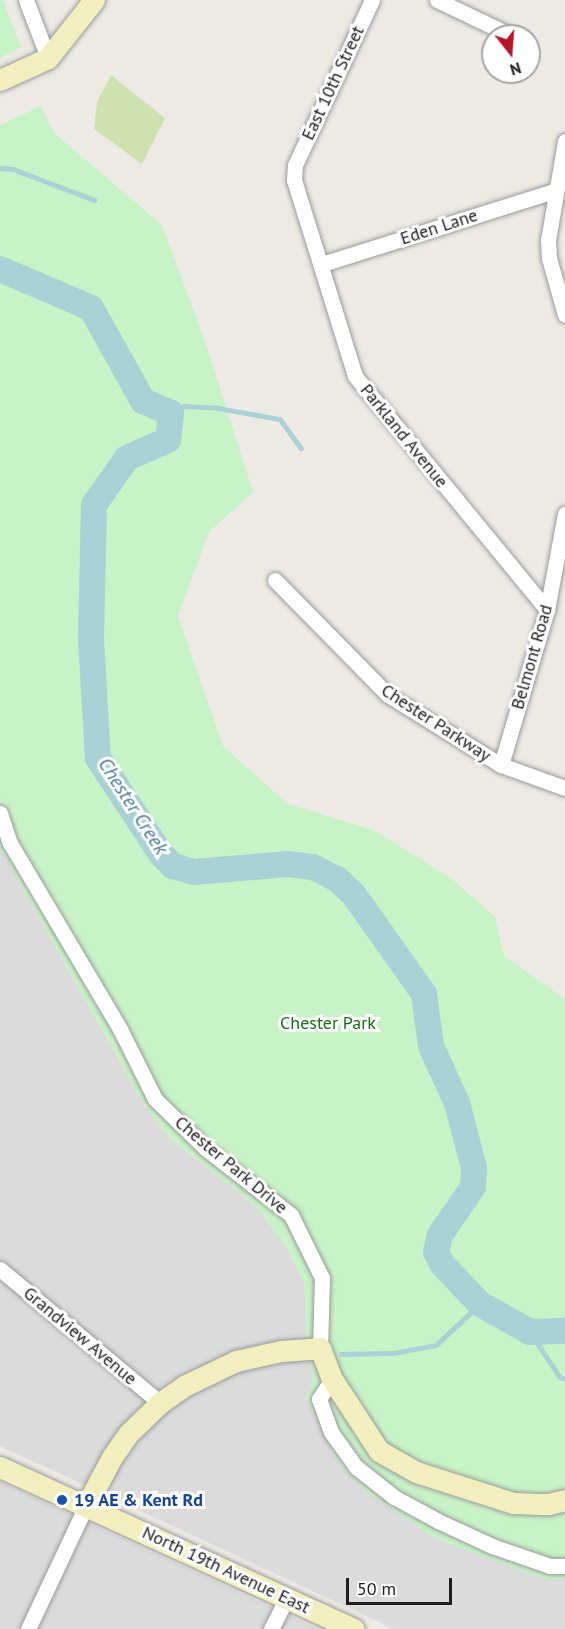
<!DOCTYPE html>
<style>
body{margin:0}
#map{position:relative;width:565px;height:1629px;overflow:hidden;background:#edeae5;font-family:"PT Sans",sans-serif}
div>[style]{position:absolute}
.residential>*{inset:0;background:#dcdbdb}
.grass>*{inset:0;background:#cee2b0}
.park>*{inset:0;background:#c7f3c6}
.stream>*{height:4.5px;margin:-2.25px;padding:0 2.25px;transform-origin:2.25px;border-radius:2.25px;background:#aad1d6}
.river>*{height:26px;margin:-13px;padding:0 13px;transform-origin:13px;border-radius:13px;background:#aad1d6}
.roads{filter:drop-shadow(0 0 2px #9b9b9b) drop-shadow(0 0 2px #9b9b9b)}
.street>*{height:15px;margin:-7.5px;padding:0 7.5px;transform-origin:7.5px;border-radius:7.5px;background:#fff}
.secondary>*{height:21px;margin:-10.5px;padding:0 10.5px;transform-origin:10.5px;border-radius:10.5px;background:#f2efbe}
.dots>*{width:16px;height:16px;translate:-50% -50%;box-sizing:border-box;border:3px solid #fff;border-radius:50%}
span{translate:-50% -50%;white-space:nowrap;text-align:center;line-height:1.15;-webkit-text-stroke:6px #fff;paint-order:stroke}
.street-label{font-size:18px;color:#1e1e1e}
.park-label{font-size:18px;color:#1a6f18}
.transit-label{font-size:18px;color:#164399;font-weight:700}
.left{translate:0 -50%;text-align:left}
.water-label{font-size:20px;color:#4e7894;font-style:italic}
.north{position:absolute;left:481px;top:24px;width:60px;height:60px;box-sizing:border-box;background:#fff;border:2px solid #a5a5a5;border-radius:50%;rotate:163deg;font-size:16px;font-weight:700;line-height:24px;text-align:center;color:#1e1e1e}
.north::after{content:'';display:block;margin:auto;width:21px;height:27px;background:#b51627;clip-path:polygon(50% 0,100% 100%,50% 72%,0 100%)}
.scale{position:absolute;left:346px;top:1578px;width:106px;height:27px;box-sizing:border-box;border:3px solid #1e1e1e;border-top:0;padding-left:8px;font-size:18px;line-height:21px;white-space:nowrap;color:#1e1e1e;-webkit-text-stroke:4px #fff;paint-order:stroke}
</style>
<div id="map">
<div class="residential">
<div style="clip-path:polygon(0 848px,145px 1106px,171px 1139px,259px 1209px,287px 1249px,304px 1281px,307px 1337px,313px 1377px,307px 1400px,544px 1579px,565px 1579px,565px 1629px,394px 1629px,0 1446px)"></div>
<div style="clip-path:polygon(0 1482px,318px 1629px,0 1629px)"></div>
</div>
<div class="grass">
<div style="clip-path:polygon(111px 75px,165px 118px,142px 164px,94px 129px,97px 102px)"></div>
</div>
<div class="park">
<div style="clip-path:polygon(0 0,3px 0,21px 47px,0 58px)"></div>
<div style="clip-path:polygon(41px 106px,54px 133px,162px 225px,207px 347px,253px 492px,209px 532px,178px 616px,223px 746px,288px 804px,376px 831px,452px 879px,495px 917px,504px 956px,565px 999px,565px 1579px,544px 1579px,437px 1539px,368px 1493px,337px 1462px,307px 1400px,313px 1377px,307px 1337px,304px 1281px,287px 1249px,259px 1209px,171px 1139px,145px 1106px,0 848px,0 125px)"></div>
</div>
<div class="stream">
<div style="left:0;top:168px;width:13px;rotate:4deg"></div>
<div style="left:13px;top:169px;width:87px;rotate:20.9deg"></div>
<div style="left:171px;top:413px;width:15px;rotate:-28deg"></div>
<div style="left:184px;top:406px;width:34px;rotate:3deg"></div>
<div style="left:218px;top:408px;width:63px;rotate:10.1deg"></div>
<div style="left:280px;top:419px;width:36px;rotate:54deg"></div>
<div style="left:530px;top:1332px;width:54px;rotate:56.3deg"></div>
<div style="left:560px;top:1377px;width:5px;rotate:22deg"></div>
<div style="left:341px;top:1354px;width:52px;rotate:-1.1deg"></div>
<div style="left:393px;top:1353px;width:44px;rotate:-10.5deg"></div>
<div style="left:436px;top:1345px;width:60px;rotate:-43deg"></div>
</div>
<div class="river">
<div style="left:0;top:269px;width:99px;rotate:23.2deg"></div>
<div style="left:91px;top:308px;width:107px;rotate:60.8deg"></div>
<div style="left:143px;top:401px;width:30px;rotate:23deg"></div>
<div style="left:171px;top:413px;width:27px;rotate:96deg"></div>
<div style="left:168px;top:440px;width:45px;rotate:156.3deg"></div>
<div style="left:127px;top:458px;width:57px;rotate:125.1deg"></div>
<div style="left:94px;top:505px;width:133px;rotate:91.3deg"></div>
<div style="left:91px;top:638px;width:120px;rotate:86.7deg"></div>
<div style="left:98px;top:758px;width:115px;rotate:56.7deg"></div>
<div style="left:161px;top:854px;width:17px;rotate:45deg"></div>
<div style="left:173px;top:866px;width:22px;rotate:16deg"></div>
<div style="left:194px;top:872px;width:94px;rotate:-4.9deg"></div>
<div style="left:288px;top:864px;width:25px;rotate:7deg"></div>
<div style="left:313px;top:867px;width:27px;rotate:27deg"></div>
<div style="left:337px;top:879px;width:23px;rotate:43deg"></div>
<div style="left:354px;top:895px;width:121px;rotate:54.7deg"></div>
<div style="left:424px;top:994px;width:52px;rotate:82.3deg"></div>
<div style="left:431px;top:1046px;width:63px;rotate:65.5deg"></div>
<div style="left:457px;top:1103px;width:67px;rotate:75.3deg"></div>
<div style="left:474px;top:1168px;width:19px;rotate:93deg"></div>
<div style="left:473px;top:1187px;width:58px;rotate:124.5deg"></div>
<div style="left:440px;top:1235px;width:17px;rotate:103deg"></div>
<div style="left:436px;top:1252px;width:15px;rotate:62deg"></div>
<div style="left:443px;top:1265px;width:54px;rotate:46.5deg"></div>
<div style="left:480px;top:1304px;width:57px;rotate:29.2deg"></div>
<div style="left:530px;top:1332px;width:35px;rotate:-2deg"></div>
</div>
<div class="roads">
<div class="street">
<div style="left:26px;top:0;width:62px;rotate:69.2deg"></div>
<div style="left:372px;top:0;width:182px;rotate:115deg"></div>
<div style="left:295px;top:165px;width:15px;rotate:94deg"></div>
<div style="left:294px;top:180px;width:205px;rotate:72.7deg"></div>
<div style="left:355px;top:376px;width:303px;rotate:50.6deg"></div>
<div style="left:437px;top:0;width:83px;rotate:25.6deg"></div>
<div style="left:565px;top:141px;width:100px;rotate:99.7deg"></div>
<div style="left:548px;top:240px;width:18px;rotate:87deg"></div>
<div style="left:549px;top:258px;width:59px;rotate:74.3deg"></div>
<div style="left:322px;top:264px;width:245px;rotate:-17.5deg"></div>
<div style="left:275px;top:580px;width:161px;rotate:45.5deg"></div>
<div style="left:388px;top:695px;width:133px;rotate:31.8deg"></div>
<div style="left:501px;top:765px;width:68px;rotate:19.8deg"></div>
<div style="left:501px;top:765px;width:162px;rotate:-73.5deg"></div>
<div style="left:547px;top:610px;width:98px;rotate:-79.4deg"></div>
<div style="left:0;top:813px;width:32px;rotate:72deg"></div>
<div style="left:10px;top:843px;width:218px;rotate:59.4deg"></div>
<div style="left:121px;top:1031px;width:76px;rotate:63.4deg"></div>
<div style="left:155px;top:1099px;width:70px;rotate:44.4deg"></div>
<div style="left:205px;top:1148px;width:109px;rotate:37.9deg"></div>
<div style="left:291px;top:1215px;width:70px;rotate:63.8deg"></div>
<div style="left:322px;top:1278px;width:70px;rotate:91.6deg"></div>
<div style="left:0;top:1269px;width:209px;rotate:39.9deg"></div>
<div style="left:332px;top:1379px;width:24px;rotate:123deg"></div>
<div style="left:319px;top:1399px;width:35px;rotate:70deg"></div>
<div style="left:331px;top:1432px;width:43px;rotate:54.5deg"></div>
<div style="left:356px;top:1467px;width:48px;rotate:38.3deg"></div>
<div style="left:394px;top:1497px;width:50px;rotate:28.6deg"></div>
<div style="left:438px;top:1521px;width:60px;rotate:24.8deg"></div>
<div style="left:492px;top:1546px;width:61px;rotate:19deg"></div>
<div style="left:550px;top:1566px;width:15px"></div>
<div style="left:28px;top:1629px;width:136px;rotate:-64.8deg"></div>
<div style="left:271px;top:1629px;width:36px;rotate:-63deg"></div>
</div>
<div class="secondary">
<div style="left:0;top:80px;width:53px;rotate:-24.6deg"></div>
<div style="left:48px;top:58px;width:74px;rotate:-51.6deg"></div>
<div style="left:0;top:1467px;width:389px;rotate:24.6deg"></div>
<div style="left:86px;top:1506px;width:55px;rotate:-62deg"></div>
<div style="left:112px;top:1457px;width:28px;rotate:-55deg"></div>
<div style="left:128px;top:1434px;width:45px;rotate:-44.1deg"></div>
<div style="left:160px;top:1403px;width:29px;rotate:-35deg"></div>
<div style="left:184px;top:1386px;width:58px;rotate:-25.7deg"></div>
<div style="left:236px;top:1361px;width:46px;rotate:-12.5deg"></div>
<div style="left:281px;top:1351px;width:39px;rotate:-4deg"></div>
<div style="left:320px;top:1348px;width:33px;rotate:69deg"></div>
<div style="left:332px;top:1379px;width:86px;rotate:56.9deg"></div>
<div style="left:379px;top:1451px;width:43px;rotate:29.6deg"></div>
<div style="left:416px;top:1472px;width:102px;rotate:17.7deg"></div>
<div style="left:513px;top:1503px;width:35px;rotate:2deg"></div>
<div style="left:548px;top:1504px;width:17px;rotate:-13deg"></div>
</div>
</div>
<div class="dots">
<div style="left:62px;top:1500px;background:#1a4fb4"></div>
</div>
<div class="street-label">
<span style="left:333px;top:83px;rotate:-65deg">East 10th Street</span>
<span style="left:439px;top:227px;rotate:-18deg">Eden Lane</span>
<span style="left:404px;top:436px;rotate:51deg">Parkland Avenue</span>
<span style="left:532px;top:657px;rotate:-74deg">Belmont Road</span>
<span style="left:436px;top:723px;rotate:33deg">Chester Parkway</span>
<span style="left:231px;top:1165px;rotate:40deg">Chester Park Drive</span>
<span style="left:80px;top:1336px;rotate:40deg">Grandview Avenue</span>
<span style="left:226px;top:1570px;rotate:25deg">North 19th Avenue East</span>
</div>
<div class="park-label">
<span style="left:328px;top:1023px">Chester Park</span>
</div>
<div class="transit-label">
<span class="left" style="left:74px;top:1500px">19 AE &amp; Kent Rd</span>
</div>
<div class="water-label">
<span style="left:133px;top:806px;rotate:57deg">Chester Creek</span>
</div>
<div class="north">N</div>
<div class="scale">50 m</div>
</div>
